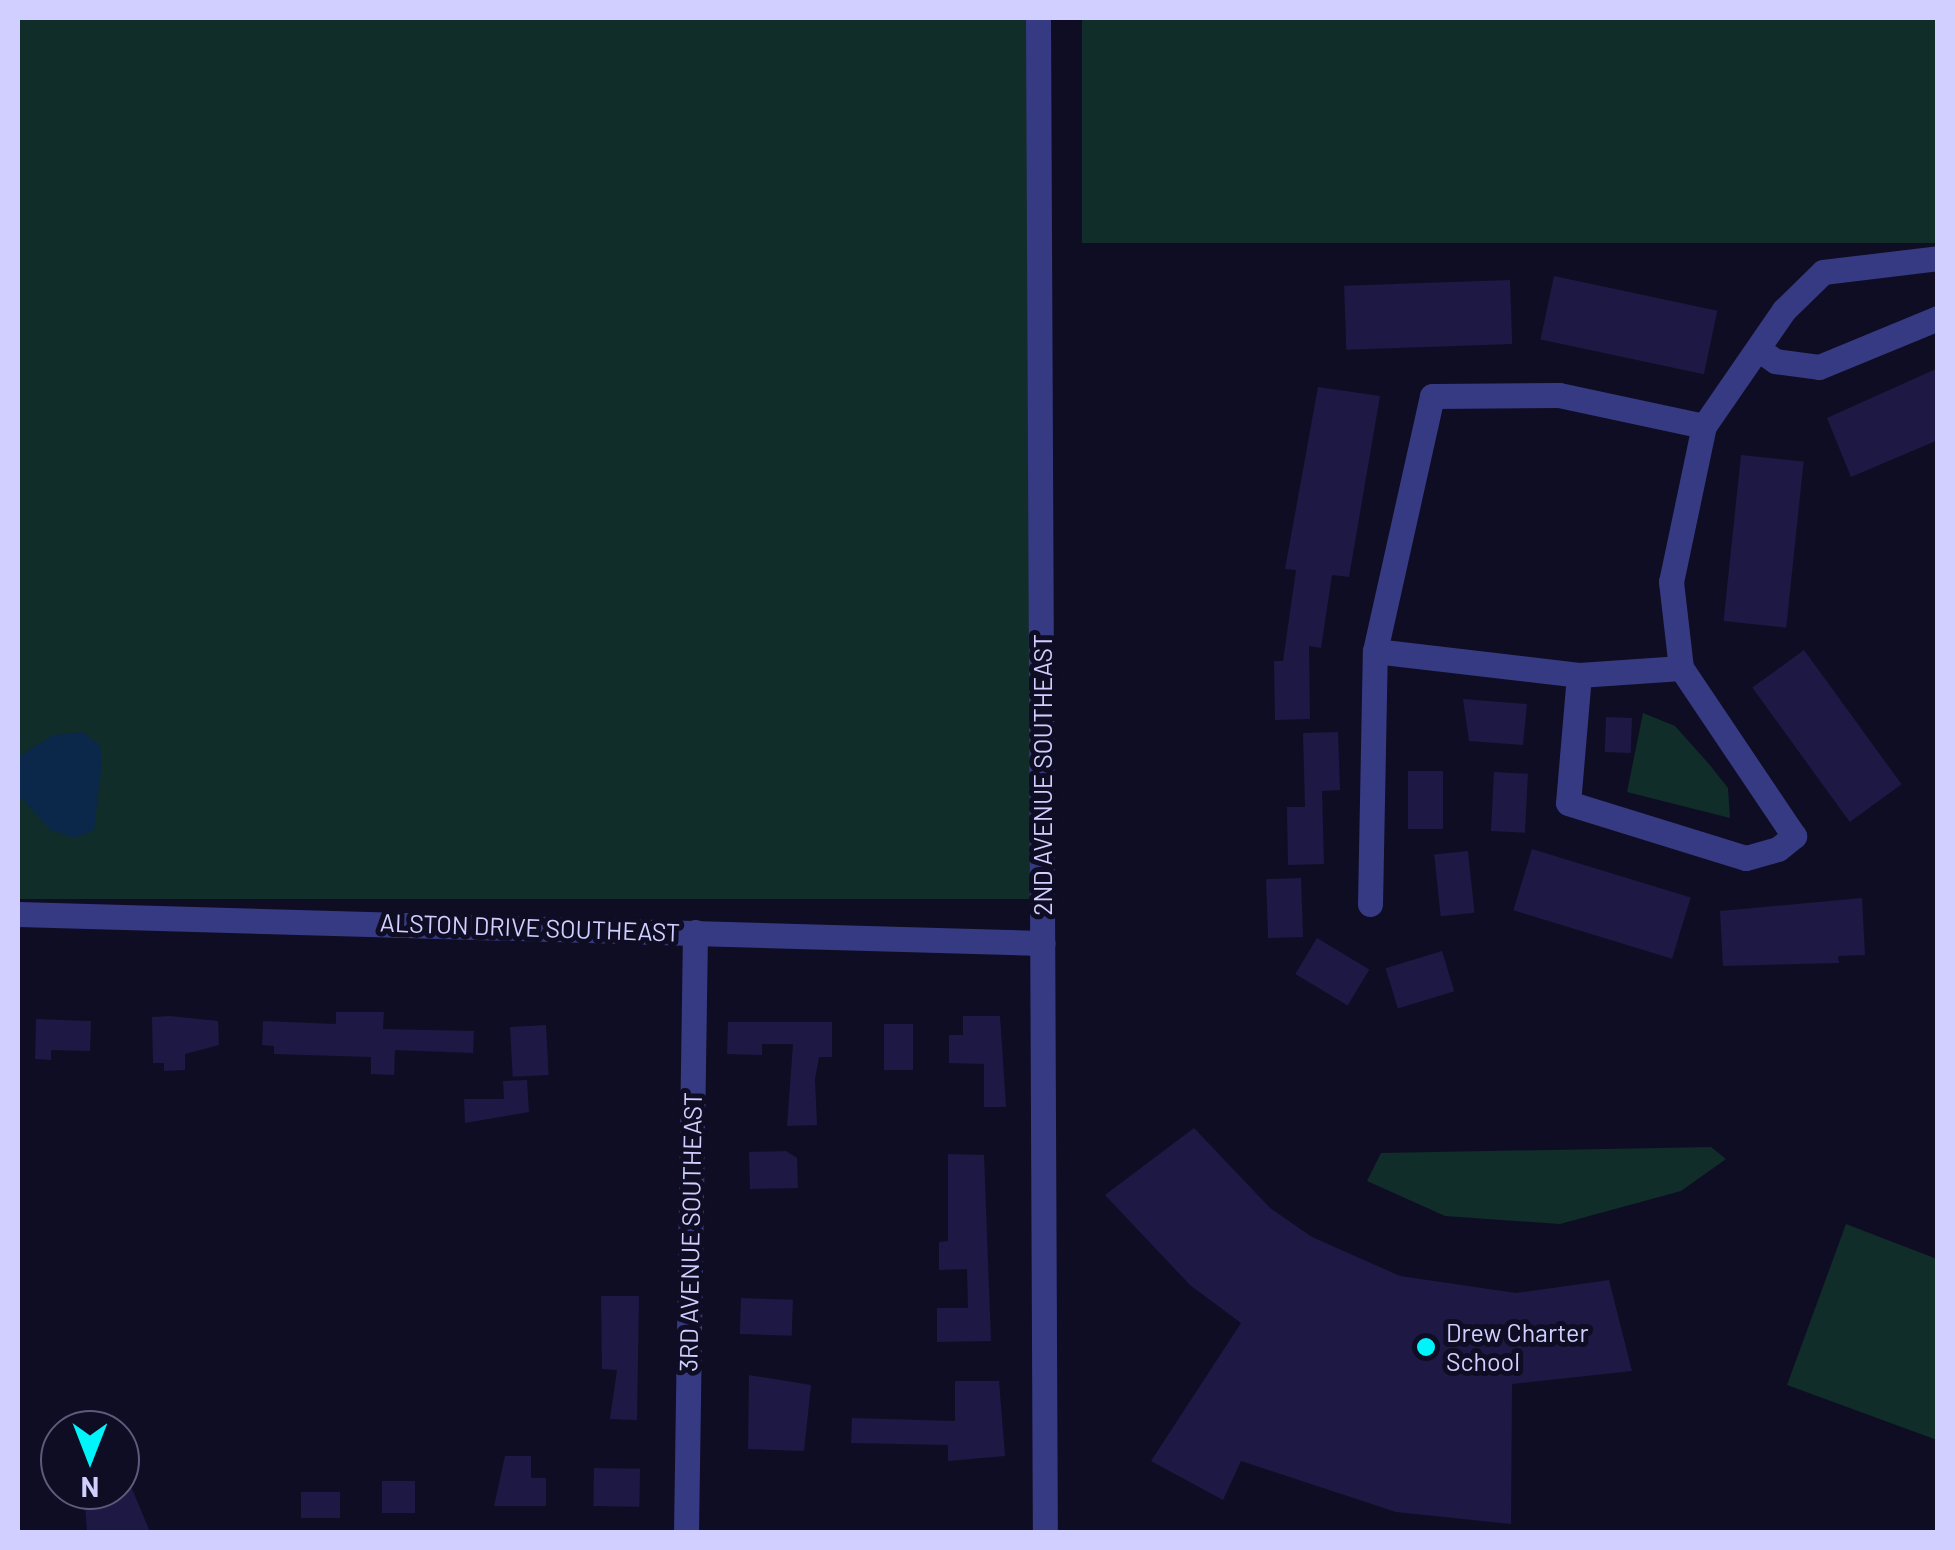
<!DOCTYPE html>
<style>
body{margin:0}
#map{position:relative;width:1955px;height:1550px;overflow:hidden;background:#0f0d23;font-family:Barlow,sans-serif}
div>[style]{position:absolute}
.green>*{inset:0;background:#102d29;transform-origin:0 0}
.water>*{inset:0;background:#0b2749}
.building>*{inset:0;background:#1e1844;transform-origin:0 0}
.minor>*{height:25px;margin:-12.5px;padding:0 12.5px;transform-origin:12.5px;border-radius:12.5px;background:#363a83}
.dots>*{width:28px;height:28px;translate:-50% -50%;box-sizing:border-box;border:5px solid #0f0d23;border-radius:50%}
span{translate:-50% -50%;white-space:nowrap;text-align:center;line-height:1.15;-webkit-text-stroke:10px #0f0d23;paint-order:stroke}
.street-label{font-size:25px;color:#d0cfff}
.poi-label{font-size:25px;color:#d0cfff}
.left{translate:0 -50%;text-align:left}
.frame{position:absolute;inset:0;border:20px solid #d0cfff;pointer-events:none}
.north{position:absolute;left:40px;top:1410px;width:100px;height:100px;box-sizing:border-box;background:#0f0d23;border:2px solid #5c5b7b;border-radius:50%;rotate:180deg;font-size:28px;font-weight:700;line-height:40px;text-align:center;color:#d0cfff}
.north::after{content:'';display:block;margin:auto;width:35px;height:45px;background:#00f5fa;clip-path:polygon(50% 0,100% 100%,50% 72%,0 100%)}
</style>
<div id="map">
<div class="green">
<div style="left:18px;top:18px;width:1013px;height:881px"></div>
<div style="left:1082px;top:18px;width:855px;height:225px"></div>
<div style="clip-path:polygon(1643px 713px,1675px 726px,1709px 764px,1728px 788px,1730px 818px,1627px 792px)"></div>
<div style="clip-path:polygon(1711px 1147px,1726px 1159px,1681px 1191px,1560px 1224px,1445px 1216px,1367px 1181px,1381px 1153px)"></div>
<div style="clip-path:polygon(1846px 1224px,1937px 1259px,1937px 1440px,1787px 1385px)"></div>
</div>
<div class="water">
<div style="clip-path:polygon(82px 732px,100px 745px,102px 761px,94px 830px,75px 838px,51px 830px,18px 795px,18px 757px,53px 735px)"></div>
</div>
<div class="building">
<div style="left:1554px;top:276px;width:167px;height:65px;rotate:12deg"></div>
<div style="left:1510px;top:280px;width:64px;height:166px;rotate:88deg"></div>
<div style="clip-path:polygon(1938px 368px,1938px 440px,1851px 477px,1827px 418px)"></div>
<div style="clip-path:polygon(1318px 387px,1380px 396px,1349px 577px,1332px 575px,1321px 648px,1309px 646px,1310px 719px,1275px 720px,1274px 661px,1283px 661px,1296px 570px,1285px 569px)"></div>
<div style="left:1741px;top:455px;width:63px;height:167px;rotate:6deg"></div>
<div style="left:1804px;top:650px;width:166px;height:64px;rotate:54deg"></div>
<div style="clip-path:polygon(1463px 699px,1527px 704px,1523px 745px,1469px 741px)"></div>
<div style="left:1606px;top:717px;width:26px;height:35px;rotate:2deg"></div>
<div style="clip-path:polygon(1338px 732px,1340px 790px,1322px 791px,1324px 864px,1288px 865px,1287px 807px,1305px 807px,1303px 733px)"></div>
<div style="left:1408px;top:771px;width:35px;height:58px"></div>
<div style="left:1494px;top:772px;width:34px;height:59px;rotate:3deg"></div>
<div style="left:1532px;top:849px;width:166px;height:64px;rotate:17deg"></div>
<div style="left:1468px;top:851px;width:62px;height:34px;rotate:84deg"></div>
<div style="left:1301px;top:878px;width:59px;height:35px;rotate:88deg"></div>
<div style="clip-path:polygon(1862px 898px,1865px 955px,1838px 956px,1839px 963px,1723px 966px,1720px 911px)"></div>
<div style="left:1317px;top:938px;width:61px;height:42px;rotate:31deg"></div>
<div style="left:1442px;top:951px;width:42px;height:59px;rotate:73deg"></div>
<div style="clip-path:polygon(336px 1012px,384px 1012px,383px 1029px,474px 1031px,473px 1053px,395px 1050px,394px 1075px,371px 1074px,371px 1057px,274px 1054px,274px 1046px,262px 1045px,263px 1021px,336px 1024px)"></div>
<div style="clip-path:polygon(170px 1016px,218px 1021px,219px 1045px,185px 1054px,185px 1070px,164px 1071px,164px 1063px,153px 1063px,152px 1017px)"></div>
<div style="clip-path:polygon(963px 1016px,1000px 1016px,1006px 1107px,984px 1107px,984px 1064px,949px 1063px,949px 1035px,963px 1035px)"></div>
<div style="clip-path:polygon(36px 1019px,91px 1021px,90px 1051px,51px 1050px,51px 1060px,35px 1059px)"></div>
<div style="clip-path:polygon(728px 1022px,832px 1022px,832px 1057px,819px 1057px,815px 1079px,817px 1125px,787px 1126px,793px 1044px,762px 1044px,762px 1055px,727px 1054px)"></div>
<div style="left:884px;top:1024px;width:29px;height:46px"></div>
<div style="left:546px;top:1025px;width:50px;height:36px;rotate:87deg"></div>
<div style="clip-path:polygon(527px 1080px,529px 1112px,465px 1123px,464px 1099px,504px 1099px,503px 1081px)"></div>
<div style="clip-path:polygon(1194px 1128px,1270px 1208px,1312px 1237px,1400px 1276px,1516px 1293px,1609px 1280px,1632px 1371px,1512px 1384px,1511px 1524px,1396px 1512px,1241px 1461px,1223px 1500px,1151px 1461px,1241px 1323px,1190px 1285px,1105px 1195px)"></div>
<div style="clip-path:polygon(786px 1151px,797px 1158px,798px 1188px,750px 1189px,749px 1152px)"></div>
<div style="clip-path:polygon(948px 1154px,984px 1155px,991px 1341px,937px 1342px,937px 1308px,968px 1308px,967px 1269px,939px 1270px,939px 1242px,948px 1241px)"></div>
<div style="clip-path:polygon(601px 1296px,639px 1296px,637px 1420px,610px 1419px,617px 1370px,602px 1369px)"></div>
<div style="left:741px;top:1298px;width:52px;height:36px;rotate:2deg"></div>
<div style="clip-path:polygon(749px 1375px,811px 1385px,804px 1451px,748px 1449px)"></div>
<div style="clip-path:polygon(955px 1381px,999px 1381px,1005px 1456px,948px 1461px,948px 1445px,851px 1443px,852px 1418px,955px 1421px)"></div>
<div style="clip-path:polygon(505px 1456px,531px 1456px,531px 1478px,546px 1478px,546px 1506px,494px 1506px)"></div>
<div style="clip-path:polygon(120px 1460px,150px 1532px,87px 1532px,84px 1490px,120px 1490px)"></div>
<div style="left:594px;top:1468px;width:46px;height:38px;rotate:1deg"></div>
<div style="left:382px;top:1481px;width:33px;height:32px"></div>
<div style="left:301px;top:1492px;width:39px;height:26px"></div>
</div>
<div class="minor">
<div style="left:1038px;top:18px;width:1514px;rotate:89.74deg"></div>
<div style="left:1758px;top:349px;width:21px;rotate:35deg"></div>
<div style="left:1775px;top:361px;width:44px;rotate:7.8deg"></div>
<div style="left:1819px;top:367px;width:129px;rotate:-22.4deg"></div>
<div style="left:1375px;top:651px;width:205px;rotate:6.7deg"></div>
<div style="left:1579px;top:675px;width:102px;rotate:-3.9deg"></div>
<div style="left:1681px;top:668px;width:87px;rotate:-96.6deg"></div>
<div style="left:1671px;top:582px;width:159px;rotate:-78.1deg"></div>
<div style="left:1579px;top:675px;width:128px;rotate:94.9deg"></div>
<div style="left:1568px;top:803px;width:186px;rotate:17.2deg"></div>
<div style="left:1746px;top:858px;width:33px;rotate:-16deg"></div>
<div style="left:1778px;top:849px;width:21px;rotate:-39deg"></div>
<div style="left:1794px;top:836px;width:202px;rotate:-123.9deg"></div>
<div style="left:1370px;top:904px;width:253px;rotate:-88.9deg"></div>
<div style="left:1375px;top:651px;width:261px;rotate:-77.4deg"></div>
<div style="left:1432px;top:396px;width:127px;rotate:-0.5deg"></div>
<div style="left:1559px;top:395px;width:148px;rotate:12.1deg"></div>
<div style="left:1704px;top:426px;width:141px;rotate:-55.4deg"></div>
<div style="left:1784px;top:310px;width:54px;rotate:-44.3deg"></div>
<div style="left:1823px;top:272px;width:116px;rotate:-6.9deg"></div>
<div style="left:18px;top:914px;width:1025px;rotate:1.62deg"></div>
<div style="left:686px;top:1532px;width:600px;rotate:-89.14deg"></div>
</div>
<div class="dots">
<div style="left:1426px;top:1347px;background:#00f5fa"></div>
</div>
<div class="street-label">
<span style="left:1042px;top:775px;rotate:-90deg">2ND AVENUE SOUTHEAST</span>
<span style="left:530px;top:927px;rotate:2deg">ALSTON DRIVE SOUTHEAST</span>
<span style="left:690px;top:1232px;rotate:-89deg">3RD AVENUE SOUTHEAST</span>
</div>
<div class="poi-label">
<span class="left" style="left:1446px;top:1347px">Drew Charter<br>School</span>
</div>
<div class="frame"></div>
<div class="north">N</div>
</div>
